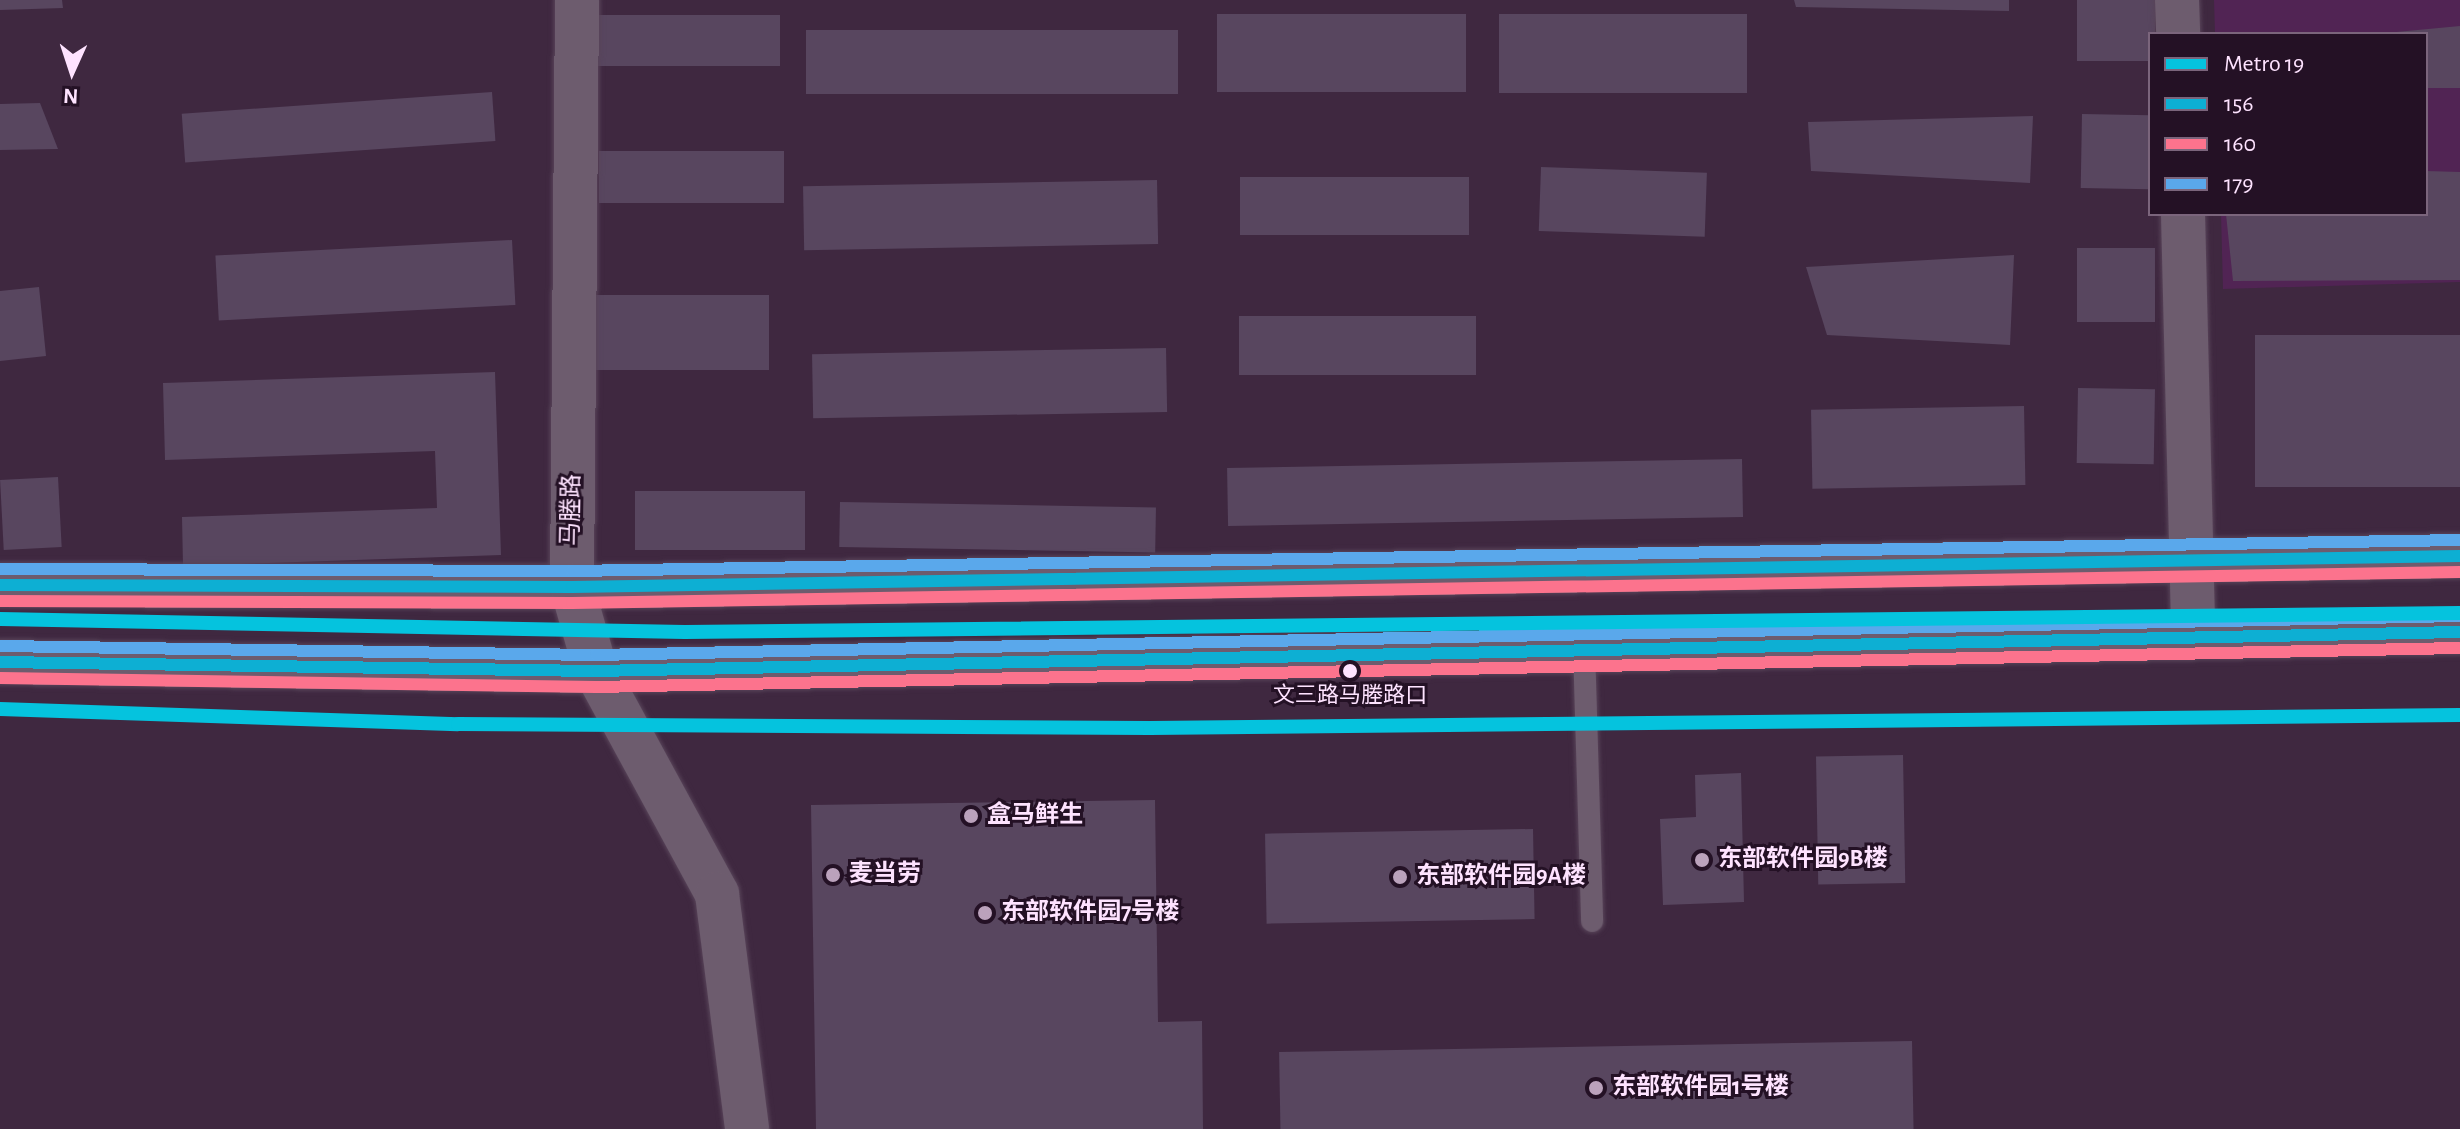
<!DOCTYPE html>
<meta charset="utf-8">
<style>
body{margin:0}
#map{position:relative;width:2460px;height:1129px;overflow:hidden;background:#3f2840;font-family:"Alegreya Sans","Noto Sans SC",sans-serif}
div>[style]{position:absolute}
.built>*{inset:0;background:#512454}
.building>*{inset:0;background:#58465f;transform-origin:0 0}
.roads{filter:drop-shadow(0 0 2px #584459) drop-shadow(0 0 2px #584459)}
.service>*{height:22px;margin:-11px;padding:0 11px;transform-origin:11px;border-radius:11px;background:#6d5c6e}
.minor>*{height:44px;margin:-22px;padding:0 22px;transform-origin:22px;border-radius:22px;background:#6d5c6e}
.tertiary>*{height:44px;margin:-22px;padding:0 22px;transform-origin:22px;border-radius:22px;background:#6d5c6e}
.secondary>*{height:44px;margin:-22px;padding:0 22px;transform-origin:22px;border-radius:22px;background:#6d5c6e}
.bus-1>*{height:12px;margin:-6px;padding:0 6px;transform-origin:6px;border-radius:6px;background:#0dafd3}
.bus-2>*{height:12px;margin:-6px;padding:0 6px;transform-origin:6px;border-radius:6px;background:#fc738d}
.bus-3>*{height:12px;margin:-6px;padding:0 6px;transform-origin:6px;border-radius:6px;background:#5aa8eb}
.metro-1>*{height:14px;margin:-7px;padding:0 7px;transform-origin:7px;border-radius:7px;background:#05c3de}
.dots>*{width:22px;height:22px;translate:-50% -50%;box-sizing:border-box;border:4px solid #241125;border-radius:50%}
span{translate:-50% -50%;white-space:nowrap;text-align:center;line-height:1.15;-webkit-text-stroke:6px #241125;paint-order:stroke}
.bus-label{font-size:22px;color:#fee3ff}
.street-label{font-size:24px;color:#fee3ff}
.poi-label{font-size:24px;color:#fee3ff;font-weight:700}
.left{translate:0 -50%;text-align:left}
.legend{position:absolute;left:2148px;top:32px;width:280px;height:184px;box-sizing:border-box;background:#241125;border:2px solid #7b657c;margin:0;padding:10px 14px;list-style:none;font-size:24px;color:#fee3ff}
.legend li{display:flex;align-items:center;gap:16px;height:40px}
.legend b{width:40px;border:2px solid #7b657c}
.north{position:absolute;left:32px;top:32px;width:80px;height:80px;-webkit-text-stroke:6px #241125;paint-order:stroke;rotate:183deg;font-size:22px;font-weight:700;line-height:32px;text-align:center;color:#fee3ff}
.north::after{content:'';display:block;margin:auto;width:28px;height:36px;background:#fee3ff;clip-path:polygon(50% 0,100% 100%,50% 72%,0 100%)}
</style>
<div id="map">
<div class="built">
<div style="clip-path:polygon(2214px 0,2460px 0,2460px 282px,2223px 289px,2221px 214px,2426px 214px,2426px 34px,2215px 34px)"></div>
</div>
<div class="building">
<div style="clip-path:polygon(0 0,62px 0,63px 8px,0 10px)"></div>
<div style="clip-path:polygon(1794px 0,2009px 0,2009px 11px,1796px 7px)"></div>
<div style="left:2077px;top:0;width:78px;height:61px"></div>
<div style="left:1466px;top:14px;width:78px;height:249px;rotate:90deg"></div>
<div style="left:1747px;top:14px;width:79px;height:248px;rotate:90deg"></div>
<div style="left:780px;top:15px;width:51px;height:185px;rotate:90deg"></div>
<div style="clip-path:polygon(2460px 26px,2460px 88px,2426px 88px,2426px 34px,2375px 34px)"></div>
<div style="left:1178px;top:30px;width:64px;height:372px;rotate:90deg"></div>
<div style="left:492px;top:92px;width:49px;height:311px;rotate:86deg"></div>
<div style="clip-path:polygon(40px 103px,58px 149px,0 150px,0 104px)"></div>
<div style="left:2082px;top:114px;width:68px;height:74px;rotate:1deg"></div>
<div style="clip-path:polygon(2033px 116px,2030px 183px,1811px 171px,1808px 122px)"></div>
<div style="left:784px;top:151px;width:52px;height:185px;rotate:90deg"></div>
<div style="left:1541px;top:167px;width:166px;height:64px;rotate:2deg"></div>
<div style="clip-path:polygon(2426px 171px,2460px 172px,2460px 280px,2233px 281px,2226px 214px,2426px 214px)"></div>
<div style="left:1240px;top:177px;width:229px;height:58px"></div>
<div style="left:1157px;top:180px;width:64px;height:354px;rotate:89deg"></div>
<div style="left:512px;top:240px;width:65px;height:297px;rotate:87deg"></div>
<div style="left:2077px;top:248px;width:78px;height:74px"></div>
<div style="clip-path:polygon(2014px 255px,2010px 345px,1827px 335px,1806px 267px)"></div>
<div style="clip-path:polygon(39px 287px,46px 356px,0 361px,0 291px)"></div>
<div style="left:594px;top:295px;width:175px;height:75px"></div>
<div style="left:1239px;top:316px;width:237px;height:59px"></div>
<div style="left:2460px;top:335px;width:152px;height:205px;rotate:90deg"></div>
<div style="left:1166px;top:348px;width:64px;height:354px;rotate:89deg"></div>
<div style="clip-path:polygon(495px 372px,501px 555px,183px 566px,182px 517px,437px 508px,435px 451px,165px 460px,163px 383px)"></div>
<div style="left:2078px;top:388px;width:77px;height:75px;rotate:1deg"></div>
<div style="left:2024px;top:406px;width:79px;height:213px;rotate:89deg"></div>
<div style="left:1742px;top:459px;width:58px;height:515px;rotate:89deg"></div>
<div style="left:58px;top:477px;width:70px;height:58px;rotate:87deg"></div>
<div style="left:635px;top:491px;width:170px;height:59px"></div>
<div style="left:840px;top:502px;width:316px;height:45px;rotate:1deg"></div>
<div style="left:1903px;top:755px;width:128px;height:87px;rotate:89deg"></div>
<div style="clip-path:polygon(1741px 773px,1744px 902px,1663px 905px,1660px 819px,1696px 817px,1695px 775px)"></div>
<div style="clip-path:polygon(1155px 800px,1158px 1022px,1202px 1021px,1203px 1129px,816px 1129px,811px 805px)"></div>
<div style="left:1533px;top:829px;width:90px;height:268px;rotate:89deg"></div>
<div style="left:1912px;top:1041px;width:88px;height:633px;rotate:89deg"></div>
</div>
<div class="roads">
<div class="service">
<div style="left:1584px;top:647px;width:274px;rotate:88.3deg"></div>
</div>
<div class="minor">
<div style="left:2177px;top:0;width:34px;rotate:88deg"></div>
<div style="left:2183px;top:214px;width:419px;rotate:88.6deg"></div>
</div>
<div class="tertiary">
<div style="left:577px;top:0;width:587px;rotate:90.49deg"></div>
<div style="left:572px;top:587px;width:87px;rotate:74.1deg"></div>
<div style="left:596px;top:671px;width:254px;rotate:61.5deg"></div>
<div style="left:717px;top:894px;width:237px;rotate:82.7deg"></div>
</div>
<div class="secondary">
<div style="left:0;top:585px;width:572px;rotate:0.2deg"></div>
<div style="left:572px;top:587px;width:1888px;rotate:-0.94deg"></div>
<div style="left:0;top:662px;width:596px;rotate:0.87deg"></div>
<div style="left:596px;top:671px;width:1864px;rotate:-1.2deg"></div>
</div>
</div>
<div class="bus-1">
<div style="left:0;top:585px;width:572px;rotate:0.2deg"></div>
<div style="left:572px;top:587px;width:1888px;rotate:-0.94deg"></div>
<div style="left:0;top:662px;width:596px;rotate:0.87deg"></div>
<div style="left:596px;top:671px;width:1864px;rotate:-1.2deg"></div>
</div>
<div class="bus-2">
<div style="left:0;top:601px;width:572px;rotate:0.2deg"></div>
<div style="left:572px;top:603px;width:1888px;rotate:-0.94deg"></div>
<div style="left:0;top:678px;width:596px;rotate:0.87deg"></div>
<div style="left:596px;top:687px;width:1864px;rotate:-1.2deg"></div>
</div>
<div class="bus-3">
<div style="left:0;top:569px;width:572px;rotate:0.2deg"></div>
<div style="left:572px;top:571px;width:1888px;rotate:-0.94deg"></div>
<div style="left:0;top:646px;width:596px;rotate:0.87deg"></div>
<div style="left:596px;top:655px;width:1864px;rotate:-1.2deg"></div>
</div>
<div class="metro-1">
<div style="left:0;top:619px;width:685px;rotate:1.09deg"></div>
<div style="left:685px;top:632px;width:1775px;rotate:-0.61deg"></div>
<div style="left:0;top:709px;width:458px;rotate:1.9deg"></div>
<div style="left:458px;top:724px;width:692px;rotate:0.33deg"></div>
<div style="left:1150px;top:728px;width:1310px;rotate:-0.57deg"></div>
</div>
<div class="dots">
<div style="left:1350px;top:671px;background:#fee3ff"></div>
<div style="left:971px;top:816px;background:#bba2bc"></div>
<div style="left:1702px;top:860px;background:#bba2bc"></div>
<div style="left:833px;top:875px;background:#bba2bc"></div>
<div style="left:1400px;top:877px;background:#bba2bc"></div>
<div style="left:985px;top:913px;background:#bba2bc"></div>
<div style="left:1596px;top:1088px;background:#bba2bc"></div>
</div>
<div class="bus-label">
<span style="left:1350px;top:696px">文三路马塍路口</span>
</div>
<div class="street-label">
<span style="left:572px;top:510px;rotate:-89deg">马塍路</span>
</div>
<div class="poi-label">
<span class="left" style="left:987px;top:816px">盒马鲜生</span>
<span class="left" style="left:1718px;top:860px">东部软件园9B楼</span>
<span class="left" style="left:849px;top:875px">麦当劳</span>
<span class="left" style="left:1416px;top:877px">东部软件园9A楼</span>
<span class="left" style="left:1001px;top:913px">东部软件园7号楼</span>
<span class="left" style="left:1612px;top:1088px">东部软件园1号楼</span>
</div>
<ul class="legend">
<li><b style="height:10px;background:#05c3de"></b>Metro 19</li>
<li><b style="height:10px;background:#0dafd3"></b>156</li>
<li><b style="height:10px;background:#fc738d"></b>160</li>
<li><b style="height:10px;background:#5aa8eb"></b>179</li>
</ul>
<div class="north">N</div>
</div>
